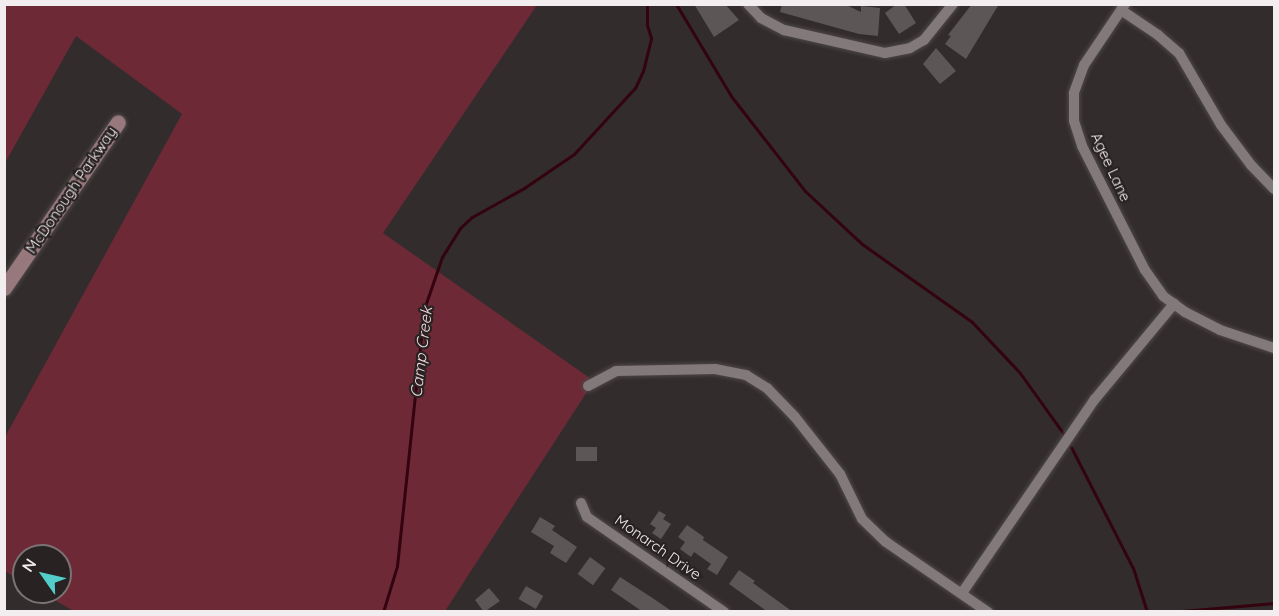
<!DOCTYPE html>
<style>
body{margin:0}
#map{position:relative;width:1279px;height:616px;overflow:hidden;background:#322c2c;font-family:Quicksand,sans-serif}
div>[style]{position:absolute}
.green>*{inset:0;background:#6e2936}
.stream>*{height:3px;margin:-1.5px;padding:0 1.5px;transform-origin:1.5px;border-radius:1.5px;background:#33030f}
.building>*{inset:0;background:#5d5657;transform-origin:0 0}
.roads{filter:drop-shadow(0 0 2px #4e4849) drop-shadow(0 0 2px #4e4849)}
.street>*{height:10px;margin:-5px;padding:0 5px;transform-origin:5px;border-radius:5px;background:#81797a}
.secondary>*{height:15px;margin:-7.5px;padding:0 7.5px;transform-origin:7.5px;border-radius:7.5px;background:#97797d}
span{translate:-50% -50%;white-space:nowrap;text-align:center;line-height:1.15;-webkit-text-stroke:4.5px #282223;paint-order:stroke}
.street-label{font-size:15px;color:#f2edee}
.water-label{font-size:16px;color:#f5d9db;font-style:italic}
.frame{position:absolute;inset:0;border:6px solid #f2edee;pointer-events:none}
.north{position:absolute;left:12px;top:544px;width:60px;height:60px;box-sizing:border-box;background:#282223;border:2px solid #797374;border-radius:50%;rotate:304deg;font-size:16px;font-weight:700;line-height:24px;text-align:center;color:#f2edee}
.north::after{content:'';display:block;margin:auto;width:21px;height:27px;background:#53cdc9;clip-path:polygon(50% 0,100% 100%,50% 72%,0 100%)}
</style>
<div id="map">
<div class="green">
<div style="clip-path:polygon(5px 5px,537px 5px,383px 233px,594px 381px,445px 611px,74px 611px,40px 592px,60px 592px,60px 556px,24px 556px,24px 583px,5px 571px,5px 437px,182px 114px,76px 36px,5px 163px)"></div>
</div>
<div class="stream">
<div style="left:676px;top:4px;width:107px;rotate:59.1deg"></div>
<div style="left:731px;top:96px;width:120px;rotate:52.1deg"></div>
<div style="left:805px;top:191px;width:78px;rotate:42.9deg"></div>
<div style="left:862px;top:244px;width:135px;rotate:35.3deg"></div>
<div style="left:972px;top:322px;width:70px;rotate:46.7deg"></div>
<div style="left:1020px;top:373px;width:74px;rotate:54.4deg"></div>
<div style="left:1071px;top:447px;width:136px;rotate:62.9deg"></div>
<div style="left:1133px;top:568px;width:46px;rotate:72.3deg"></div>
<div style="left:383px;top:612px;width:48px;rotate:-73.1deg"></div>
<div style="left:397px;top:566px;width:258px;rotate:-84deg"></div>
<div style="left:424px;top:309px;width:55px;rotate:-70.9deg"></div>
<div style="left:442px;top:257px;width:34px;rotate:-58deg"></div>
<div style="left:460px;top:228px;width:16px;rotate:-43deg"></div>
<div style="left:472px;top:217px;width:60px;rotate:-29.1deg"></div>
<div style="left:524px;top:188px;width:60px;rotate:-34.2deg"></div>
<div style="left:574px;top:154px;width:90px;rotate:-47.3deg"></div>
<div style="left:635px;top:88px;width:19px;rotate:-65deg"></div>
<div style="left:643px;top:71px;width:34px;rotate:-76deg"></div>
<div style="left:651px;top:38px;width:14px;rotate:-107deg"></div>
<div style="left:647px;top:25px;width:21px;rotate:-90deg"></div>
<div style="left:1170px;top:612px;width:104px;rotate:-4.9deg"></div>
</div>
<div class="building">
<div style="clip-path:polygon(694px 4px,725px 4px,739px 20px,714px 37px)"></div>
<div style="clip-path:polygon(782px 4px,844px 4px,861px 12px,861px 6px,880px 8px,878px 36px,859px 34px,780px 12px)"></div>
<div style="clip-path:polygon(897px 4px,904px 4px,916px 23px,899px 34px,885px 13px)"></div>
<div style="clip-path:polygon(972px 4px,999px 4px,966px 59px,945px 44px,951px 36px,948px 35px)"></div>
<div style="clip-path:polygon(936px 48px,956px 71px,940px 84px,923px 64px)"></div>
<div style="left:576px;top:447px;width:21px;height:14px"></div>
<div style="clip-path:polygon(659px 511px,666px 515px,663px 519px,671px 524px,661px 539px,652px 533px,656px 528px,650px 524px)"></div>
<div style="clip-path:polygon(540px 517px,555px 526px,552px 530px,577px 547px,566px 563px,550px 553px,554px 546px,531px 532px)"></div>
<div style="clip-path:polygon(687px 525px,704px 537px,703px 540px,728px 557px,717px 575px,707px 569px,711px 564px,694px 552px,691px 557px,680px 549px,685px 542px,678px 537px)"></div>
<div style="left:590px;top:557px;width:19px;height:21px;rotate:36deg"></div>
<div style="clip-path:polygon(739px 570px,755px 581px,753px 583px,793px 612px,768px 612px,729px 584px)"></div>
<div style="clip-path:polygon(620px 577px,651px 597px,673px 612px,643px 612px,611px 590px)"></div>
<div style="left:526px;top:586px;width:20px;height:15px;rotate:30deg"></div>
<div style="clip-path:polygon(489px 588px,500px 601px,484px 612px,475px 600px)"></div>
</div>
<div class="roads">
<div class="street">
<div style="left:748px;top:4px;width:19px;rotate:47deg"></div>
<div style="left:761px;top:18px;width:26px;rotate:28deg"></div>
<div style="left:784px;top:30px;width:104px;rotate:12.8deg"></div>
<div style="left:885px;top:53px;width:25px;rotate:-11deg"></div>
<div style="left:910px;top:48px;width:16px;rotate:-30deg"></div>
<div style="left:924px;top:40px;width:46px;rotate:-51.1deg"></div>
<div style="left:1125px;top:4px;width:73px;rotate:123.9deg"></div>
<div style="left:1084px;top:65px;width:30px;rotate:110deg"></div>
<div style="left:1074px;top:93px;width:28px;rotate:90deg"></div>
<div style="left:1074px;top:121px;width:26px;rotate:72deg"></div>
<div style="left:1082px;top:146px;width:139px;rotate:63.1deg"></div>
<div style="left:1145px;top:270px;width:32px;rotate:55deg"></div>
<div style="left:1163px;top:296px;width:27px;rotate:36deg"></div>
<div style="left:1185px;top:312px;width:39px;rotate:27deg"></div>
<div style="left:1220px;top:330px;width:57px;rotate:18.4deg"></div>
<div style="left:1121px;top:10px;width:45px;rotate:34deg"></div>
<div style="left:1158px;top:35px;width:28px;rotate:41deg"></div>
<div style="left:1179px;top:53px;width:83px;rotate:59.7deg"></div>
<div style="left:1221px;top:125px;width:50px;rotate:53.1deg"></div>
<div style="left:1251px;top:165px;width:33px;rotate:46deg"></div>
<div style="left:588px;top:386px;width:32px;rotate:-28deg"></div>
<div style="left:616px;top:371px;width:99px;rotate:-1.2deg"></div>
<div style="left:715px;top:369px;width:32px;rotate:11deg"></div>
<div style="left:746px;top:375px;width:25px;rotate:32deg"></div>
<div style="left:767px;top:388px;width:40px;rotate:46deg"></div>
<div style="left:795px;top:417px;width:73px;rotate:51.7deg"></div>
<div style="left:840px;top:474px;width:50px;rotate:63.9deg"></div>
<div style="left:862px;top:519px;width:33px;rotate:44deg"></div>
<div style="left:886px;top:542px;width:124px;rotate:34.5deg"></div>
<div style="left:581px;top:503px;width:15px;rotate:67deg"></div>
<div style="left:587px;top:517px;width:167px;rotate:34.7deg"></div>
<div style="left:962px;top:593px;width:235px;rotate:-55.6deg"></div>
<div style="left:1095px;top:399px;width:124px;rotate:-50.3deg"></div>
</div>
<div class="secondary">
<div style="left:4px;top:288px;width:201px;rotate:-55.5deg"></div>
</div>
</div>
<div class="street-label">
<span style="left:1111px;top:167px;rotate:65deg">Agee Lane</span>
<span style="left:71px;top:190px;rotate:-56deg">McDonough Parkway</span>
<span style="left:658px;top:547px;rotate:35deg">Monarch Drive</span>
</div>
<div class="water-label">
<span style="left:421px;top:352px;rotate:-83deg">Camp Creek</span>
</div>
<div class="frame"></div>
<div class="north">N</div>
</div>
